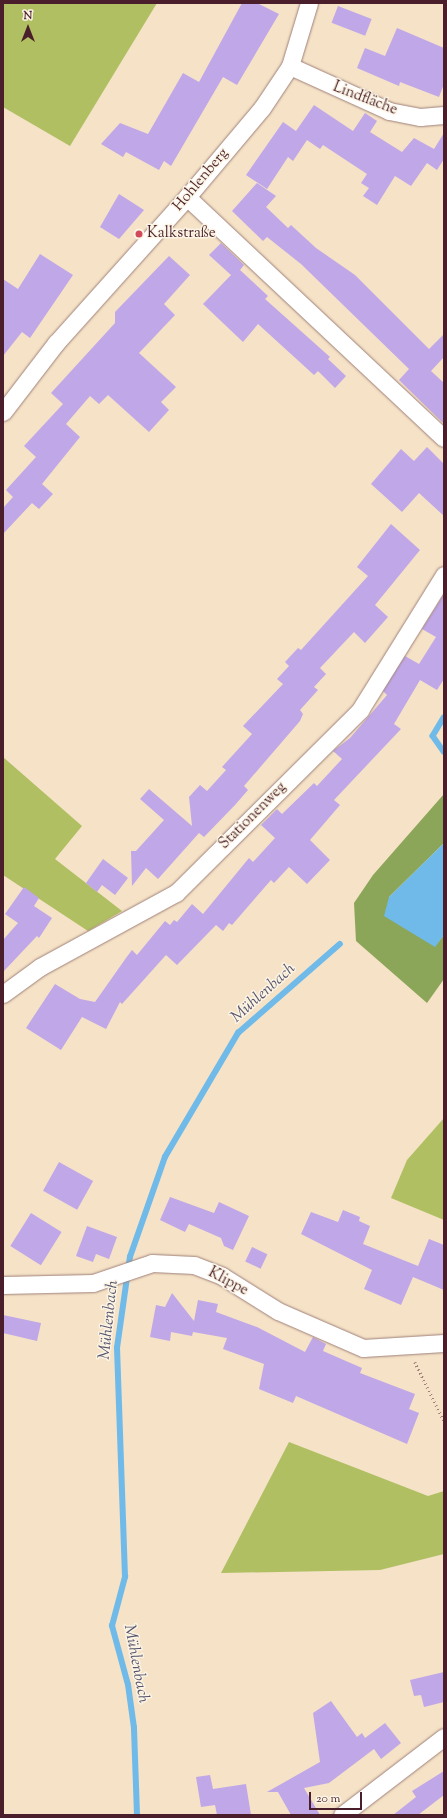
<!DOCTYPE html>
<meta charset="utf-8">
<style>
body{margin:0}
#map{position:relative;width:447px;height:1818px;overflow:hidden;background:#f5e2c7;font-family:"Sorts Mill Goudy",serif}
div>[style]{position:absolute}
.green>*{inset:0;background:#afbf62}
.forest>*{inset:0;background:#8ba658}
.water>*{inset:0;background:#6fbae8}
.stream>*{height:5.5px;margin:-2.75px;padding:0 2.75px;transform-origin:2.75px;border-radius:2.75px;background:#6fbae8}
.building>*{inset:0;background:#c0a7e8;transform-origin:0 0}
.path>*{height:2.5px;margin-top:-1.25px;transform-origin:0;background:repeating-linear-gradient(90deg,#a08079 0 1px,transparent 0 4px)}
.roads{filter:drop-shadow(0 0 1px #a08079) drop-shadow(0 0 1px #a08079)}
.minor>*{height:17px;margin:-8.5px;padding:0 8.5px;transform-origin:8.5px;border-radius:8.5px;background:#fff}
.dots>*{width:11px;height:11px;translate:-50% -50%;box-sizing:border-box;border:2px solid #fcf5e5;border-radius:50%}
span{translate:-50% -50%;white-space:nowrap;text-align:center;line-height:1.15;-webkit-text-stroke:3px #fcf5e5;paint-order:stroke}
.street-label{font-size:15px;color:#4a1f2b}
.poi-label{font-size:15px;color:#4a1f2b}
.left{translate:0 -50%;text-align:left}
.water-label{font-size:16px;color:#57556d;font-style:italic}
.frame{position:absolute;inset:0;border:4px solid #4a1f2b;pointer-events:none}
.north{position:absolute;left:8px;top:8px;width:40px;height:40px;-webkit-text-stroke:3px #fcf5e5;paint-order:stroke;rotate:0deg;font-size:11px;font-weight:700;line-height:16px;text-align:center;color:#4a1f2b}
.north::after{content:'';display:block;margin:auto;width:14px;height:18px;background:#4a1f2b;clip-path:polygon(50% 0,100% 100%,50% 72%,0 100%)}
.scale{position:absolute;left:309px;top:1792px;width:53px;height:18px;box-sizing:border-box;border:2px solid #4a1f2b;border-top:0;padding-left:5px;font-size:12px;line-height:14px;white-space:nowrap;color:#4a1f2b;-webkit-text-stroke:3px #fcf5e5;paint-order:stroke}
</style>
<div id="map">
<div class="green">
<div style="clip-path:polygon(3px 3px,157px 3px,70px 146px,3px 107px)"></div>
<div style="clip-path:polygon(3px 757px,82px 826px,55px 859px,122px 911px,88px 931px,3px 875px)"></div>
<div style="clip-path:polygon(444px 1118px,444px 1220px,391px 1198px,407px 1160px)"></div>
<div style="clip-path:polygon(289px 1442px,428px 1496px,444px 1491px,444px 1554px,380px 1570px,221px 1573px)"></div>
</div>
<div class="forest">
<div style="clip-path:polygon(444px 794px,444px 843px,389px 897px,435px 946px,444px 935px,444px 979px,427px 1003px,356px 941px,354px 903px,373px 875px)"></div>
</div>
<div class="water">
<div style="clip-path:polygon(444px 843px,444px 935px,435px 947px,384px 916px,389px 897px)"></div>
</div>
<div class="stream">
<div style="left:444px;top:718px;width:21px;rotate:121deg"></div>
<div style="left:433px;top:736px;width:19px;rotate:55deg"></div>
<div style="left:137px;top:1815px;width:87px;rotate:-92deg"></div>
<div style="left:134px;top:1728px;width:43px;rotate:-97.9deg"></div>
<div style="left:128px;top:1685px;width:61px;rotate:-105.2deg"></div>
<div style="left:112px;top:1626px;width:51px;rotate:-75.1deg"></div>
<div style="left:125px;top:1577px;width:229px;rotate:-92deg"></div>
<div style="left:117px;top:1348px;width:92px;rotate:-81.9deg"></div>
<div style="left:130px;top:1257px;width:106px;rotate:-70.7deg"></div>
<div style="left:165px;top:1157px;width:144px;rotate:-59.5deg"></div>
<div style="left:238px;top:1033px;width:135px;rotate:-41.1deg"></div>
</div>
<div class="building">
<div style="clip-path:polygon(242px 3px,257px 3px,279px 14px,237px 85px,223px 77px,171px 166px,164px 161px,159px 170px,126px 152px,123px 157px,101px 144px,120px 123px,148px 134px,183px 73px,199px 82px)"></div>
<div style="left:338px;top:6px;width:36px;height:18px;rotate:21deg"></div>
<div style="clip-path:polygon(397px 28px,444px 48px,444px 84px,439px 97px,400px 82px,399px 86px,357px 68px,365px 48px,385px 56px)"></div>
<div style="clip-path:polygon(314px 105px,353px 131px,365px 113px,377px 121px,370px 132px,402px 152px,414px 138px,434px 149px,444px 133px,444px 159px,437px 170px,427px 163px,411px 186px,395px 176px,377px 205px,363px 196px,369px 188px,361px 183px,367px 174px,323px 145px,320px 149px,307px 140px,293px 161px,288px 157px,267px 189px,246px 175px,283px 122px,296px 131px)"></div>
<div style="clip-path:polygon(257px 183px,276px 196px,266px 207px,288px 228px,291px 225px,316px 248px,355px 275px,429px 349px,444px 334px,444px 357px,431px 371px,444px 383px,444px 424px,399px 380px,409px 369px,301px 264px,267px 237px,263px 241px,232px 211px)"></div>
<div style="clip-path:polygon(119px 194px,144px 210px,119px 239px,100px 227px)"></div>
<div style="clip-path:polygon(221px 243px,244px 265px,240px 270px,268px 296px,265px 299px,330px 357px,328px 359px,346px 376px,335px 388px,318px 371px,314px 375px,258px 324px,243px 342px,203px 304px,231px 275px,209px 255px)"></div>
<div style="clip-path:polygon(40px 254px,73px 275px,30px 338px,22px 332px,3px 356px,3px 279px,18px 289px)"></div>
<div style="clip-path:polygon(169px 256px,190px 275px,164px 304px,175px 315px,139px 353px,176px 387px,161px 402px,169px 410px,149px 432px,108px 395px,99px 404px,90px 396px,66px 424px,80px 437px,42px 484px,53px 494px,39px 509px,32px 503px,3px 534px,3px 508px,13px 497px,6px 490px,36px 457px,24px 446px,63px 404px,51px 393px,115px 323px,115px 312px)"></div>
<div style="clip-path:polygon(427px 447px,444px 464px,444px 516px,419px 493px,402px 512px,371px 484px,401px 449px,414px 461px)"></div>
<div style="clip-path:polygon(391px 524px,420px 550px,375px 605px,388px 617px,365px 643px,354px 632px,320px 668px,326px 674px,314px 687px,318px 690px,300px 710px,303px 714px,300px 721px,244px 786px,248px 790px,235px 805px,204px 837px,199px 833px,158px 879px,146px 868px,132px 886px,131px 851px,136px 851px,164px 820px,140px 799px,149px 789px,192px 826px,189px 797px,200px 785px,207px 791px,226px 770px,222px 767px,252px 734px,243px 726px,283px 684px,277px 679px,289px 666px,285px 662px,298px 648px,301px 650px,368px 576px,357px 567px)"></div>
<div style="clip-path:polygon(444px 594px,444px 679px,437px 690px,420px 680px,394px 724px,401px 729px,334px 800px,340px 805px,310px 840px,330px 860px,307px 884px,289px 867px,274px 883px,271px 880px,232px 925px,229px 923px,223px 931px,216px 925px,177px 965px,166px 955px,122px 1004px,120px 1002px,106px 1029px,82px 1017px,61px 1050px,26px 1028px,55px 984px,80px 999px,95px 1002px,126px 958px,132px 950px,137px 955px,165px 921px,170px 925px,174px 920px,177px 922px,192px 904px,203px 914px,249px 858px,253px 862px,275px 838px,261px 825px,277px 809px,282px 814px,314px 783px,317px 786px,342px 759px,333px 751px,350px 738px,387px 695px,383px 691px,405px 656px,419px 664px,436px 637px,422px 629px)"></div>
<div style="clip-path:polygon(103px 859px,128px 878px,115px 895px,102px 885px,97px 892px,86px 883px)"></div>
<div style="clip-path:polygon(24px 887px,39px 898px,34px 906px,52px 918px,39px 938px,37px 936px,3px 972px,3px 940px,18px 923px,5px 914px)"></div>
<div style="left:59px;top:1162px;width:39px;height:33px;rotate:29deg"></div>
<div style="clip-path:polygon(170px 1197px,214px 1213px,219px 1202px,249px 1216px,233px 1250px,224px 1246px,221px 1238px,189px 1224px,185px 1232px,160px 1220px)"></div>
<div style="clip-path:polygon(343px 1210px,360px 1217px,359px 1221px,370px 1226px,363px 1244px,418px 1266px,429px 1239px,444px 1245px,444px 1290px,413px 1277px,401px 1305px,364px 1289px,372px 1270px,301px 1234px,311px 1212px,338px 1222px)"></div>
<div style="left:31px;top:1213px;width:36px;height:39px;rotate:32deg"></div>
<div style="clip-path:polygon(87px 1226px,117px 1237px,109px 1259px,96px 1254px,93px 1262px,76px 1256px)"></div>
<div style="left:252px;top:1247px;width:17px;height:16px;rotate:25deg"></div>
<div style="clip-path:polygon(172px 1293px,194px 1321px,198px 1300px,218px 1304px,216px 1312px,257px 1327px,305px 1352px,313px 1337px,326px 1344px,323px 1351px,362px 1368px,360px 1373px,415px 1394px,409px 1409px,419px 1413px,407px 1444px,296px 1396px,293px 1403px,259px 1389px,264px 1364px,223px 1349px,227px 1338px,193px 1332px,192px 1336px,171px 1332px,170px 1341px,150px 1337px,156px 1305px,165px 1307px)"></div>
<div style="clip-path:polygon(3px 1315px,41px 1323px,37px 1341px,3px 1333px)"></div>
<div style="clip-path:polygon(444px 1672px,444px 1702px,424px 1707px,421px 1695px,414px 1696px,410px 1680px)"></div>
<div style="clip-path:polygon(331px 1701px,357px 1737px,362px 1733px,365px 1738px,385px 1723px,401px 1743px,381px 1759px,374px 1749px,329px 1783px,304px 1788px,320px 1815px,291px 1815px,278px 1792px,267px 1792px,320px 1762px,313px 1713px)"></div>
<div style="clip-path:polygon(444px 1771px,444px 1795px,418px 1815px,393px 1815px,416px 1797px,412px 1791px)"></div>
<div style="clip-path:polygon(210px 1775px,213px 1789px,246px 1784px,251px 1815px,217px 1815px,215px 1805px,201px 1807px,196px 1777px)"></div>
</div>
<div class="path">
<div style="left:415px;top:1362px;width:66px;rotate:63.8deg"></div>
</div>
<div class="roads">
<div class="minor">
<div style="left:290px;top:66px;width:109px;rotate:24.4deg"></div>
<div style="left:389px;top:111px;width:32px;rotate:11deg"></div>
<div style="left:420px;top:117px;width:24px;rotate:-5deg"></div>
<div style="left:187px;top:197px;width:352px;rotate:43.2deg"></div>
<div style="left:3px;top:412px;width:87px;rotate:-52.5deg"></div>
<div style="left:56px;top:343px;width:196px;rotate:-48.1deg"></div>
<div style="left:187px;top:197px;width:116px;rotate:-49.9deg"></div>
<div style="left:262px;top:108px;width:50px;rotate:-56.3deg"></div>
<div style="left:290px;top:66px;width:66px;rotate:-73.2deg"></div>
<div style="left:3px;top:994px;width:46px;rotate:-36.1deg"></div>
<div style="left:40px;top:967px;width:155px;rotate:-28.6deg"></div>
<div style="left:176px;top:893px;width:260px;rotate:-44.8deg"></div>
<div style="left:360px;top:710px;width:159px;rotate:-58.1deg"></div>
<div style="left:3px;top:1285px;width:90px;rotate:-1.3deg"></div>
<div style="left:93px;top:1283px;width:62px;rotate:-18.7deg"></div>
<div style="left:152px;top:1263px;width:42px;rotate:2.7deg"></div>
<div style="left:194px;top:1265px;width:30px;rotate:21deg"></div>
<div style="left:222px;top:1276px;width:66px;rotate:32deg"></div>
<div style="left:278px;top:1311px;width:93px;rotate:23.5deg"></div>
<div style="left:363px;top:1348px;width:81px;rotate:-3.5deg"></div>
<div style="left:342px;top:1815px;width:128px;rotate:-37.4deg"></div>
</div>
</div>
<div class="dots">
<div style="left:139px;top:234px;background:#d1495b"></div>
</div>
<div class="street-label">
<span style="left:365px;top:99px;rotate:21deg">Lindfläche</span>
<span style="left:201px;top:180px;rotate:-50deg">Hohlenberg</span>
<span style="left:253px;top:816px;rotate:-45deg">Stationenweg</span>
<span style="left:228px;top:1282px;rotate:28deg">Klippe</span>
</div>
<div class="poi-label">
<span class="left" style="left:147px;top:234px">Kalkstraße</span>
</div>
<div class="water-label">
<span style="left:264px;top:994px;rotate:-42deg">Mühlenbach</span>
<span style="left:110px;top:1320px;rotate:-84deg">Mühlenbach</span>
<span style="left:135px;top:1664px;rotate:79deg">Mühlenbach</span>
</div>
<div class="frame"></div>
<div class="north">N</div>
<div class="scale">20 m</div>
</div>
